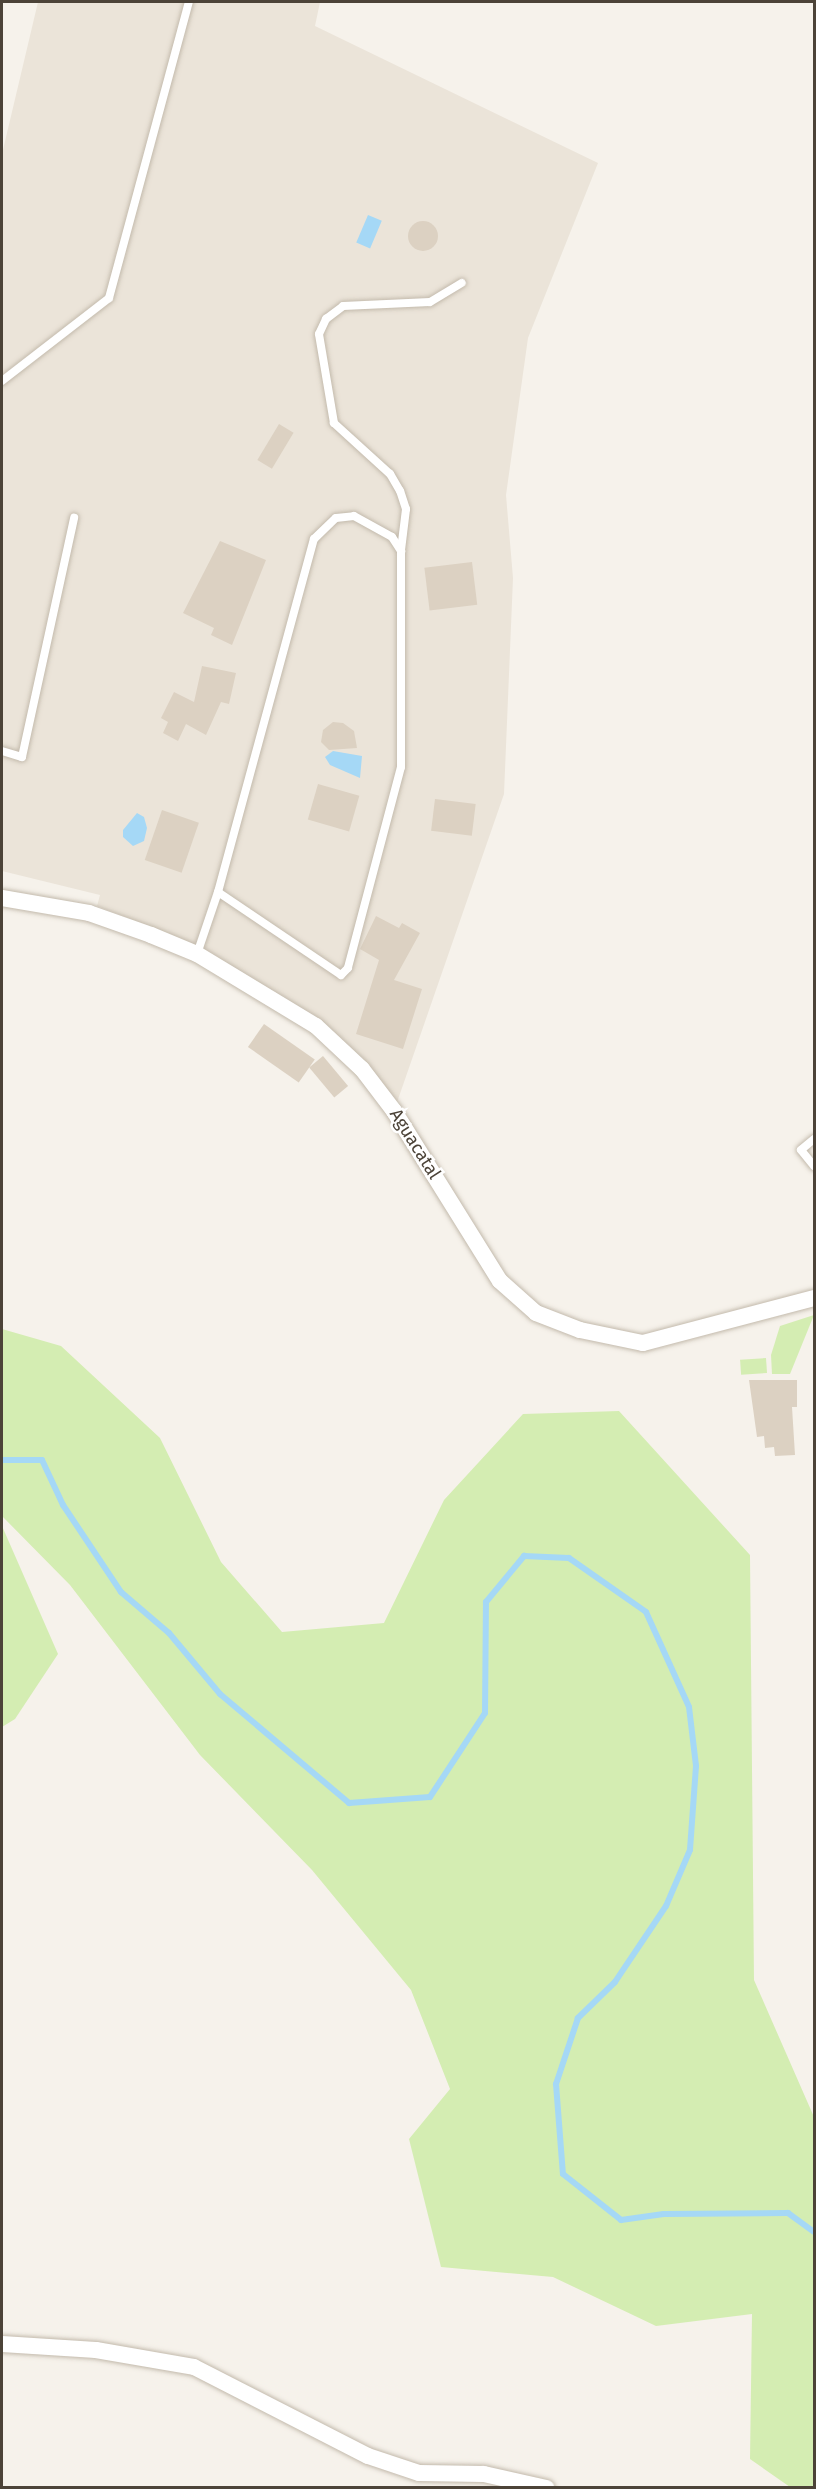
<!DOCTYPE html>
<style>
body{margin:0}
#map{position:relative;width:816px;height:2489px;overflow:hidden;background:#f6f2eb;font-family:"Fira Sans",sans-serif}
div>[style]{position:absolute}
.residential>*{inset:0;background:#ebe4d9}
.green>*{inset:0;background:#d4edb2;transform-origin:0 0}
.water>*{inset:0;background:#a5d8f6;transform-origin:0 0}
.stream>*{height:6px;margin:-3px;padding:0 3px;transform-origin:3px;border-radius:3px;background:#a5d8f6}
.building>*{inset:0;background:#dcd1c2;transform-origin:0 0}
.round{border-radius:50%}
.roads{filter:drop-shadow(0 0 2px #c3baac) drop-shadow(0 0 2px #c3baac)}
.lane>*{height:8px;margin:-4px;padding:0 4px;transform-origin:4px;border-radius:4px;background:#fff}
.street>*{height:16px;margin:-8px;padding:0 8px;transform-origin:8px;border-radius:8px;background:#fff}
span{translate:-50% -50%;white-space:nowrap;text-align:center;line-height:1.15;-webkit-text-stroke:5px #fff;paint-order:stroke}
.street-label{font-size:18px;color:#4c4338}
.frame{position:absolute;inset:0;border:3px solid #4c4338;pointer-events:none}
</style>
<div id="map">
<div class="residential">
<div style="clip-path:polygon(38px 2px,320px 2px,315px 26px,598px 163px,528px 338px,506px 495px,513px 578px,504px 794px,394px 1111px,342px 1047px,146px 925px,97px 906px,100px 895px,2px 871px,2px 154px)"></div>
</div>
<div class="green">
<div style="clip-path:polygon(814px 1315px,790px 1374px,772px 1374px,771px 1355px,780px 1326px)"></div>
<div style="clip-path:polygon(2px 1329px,61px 1346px,160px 1438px,221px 1562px,282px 1632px,384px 1623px,444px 1500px,523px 1414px,619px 1411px,750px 1555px,754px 1980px,814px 2117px,814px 2487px,790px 2487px,750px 2459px,752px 2314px,656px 2326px,553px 2277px,441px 2267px,409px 2139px,450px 2089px,411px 1990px,312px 1870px,200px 1755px,70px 1585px,2px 1516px)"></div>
<div style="left:766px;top:1358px;width:15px;height:26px;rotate:86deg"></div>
<div style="clip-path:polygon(2px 1526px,58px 1654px,15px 1719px,2px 1727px)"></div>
</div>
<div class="water">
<div style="left:368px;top:215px;width:15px;height:30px;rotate:23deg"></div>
<div style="clip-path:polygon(333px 751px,362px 756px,360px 778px,330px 765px,325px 757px)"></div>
<div style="clip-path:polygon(137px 813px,144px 817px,147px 828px,144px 841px,133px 846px,123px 837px,123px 830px)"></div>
</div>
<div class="stream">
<div style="left:2px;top:1460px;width:40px"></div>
<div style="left:42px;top:1460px;width:50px;rotate:65deg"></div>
<div style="left:63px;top:1505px;width:105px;rotate:56.3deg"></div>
<div style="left:121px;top:1592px;width:63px;rotate:40.5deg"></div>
<div style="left:169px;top:1633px;width:80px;rotate:50.1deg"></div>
<div style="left:220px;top:1694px;width:169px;rotate:40.2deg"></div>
<div style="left:349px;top:1803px;width:81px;rotate:-4.2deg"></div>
<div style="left:430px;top:1797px;width:100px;rotate:-56.8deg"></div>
<div style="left:485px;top:1713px;width:111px;rotate:-89.5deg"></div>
<div style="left:486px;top:1602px;width:60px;rotate:-50.4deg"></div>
<div style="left:524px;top:1556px;width:45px;rotate:2.5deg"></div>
<div style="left:569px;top:1558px;width:94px;rotate:35deg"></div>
<div style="left:646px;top:1612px;width:104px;rotate:65.6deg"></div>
<div style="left:689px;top:1707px;width:59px;rotate:83.2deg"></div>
<div style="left:696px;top:1766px;width:84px;rotate:94.1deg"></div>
<div style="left:690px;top:1850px;width:61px;rotate:113.2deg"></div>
<div style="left:666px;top:1906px;width:92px;rotate:123.9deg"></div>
<div style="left:615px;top:1982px;width:52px;rotate:135.8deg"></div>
<div style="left:578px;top:2018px;width:70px;rotate:108.4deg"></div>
<div style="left:556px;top:2084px;width:90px;rotate:85.6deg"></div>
<div style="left:563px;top:2174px;width:74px;rotate:38.4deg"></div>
<div style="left:621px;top:2220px;width:43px;rotate:-7.9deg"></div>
<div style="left:664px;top:2214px;width:124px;rotate:-0.5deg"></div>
<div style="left:788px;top:2213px;width:32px;rotate:36deg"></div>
</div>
<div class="building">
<div class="round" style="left:408px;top:221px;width:30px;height:30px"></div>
<div style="left:279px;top:424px;width:17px;height:42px;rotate:31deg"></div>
<div style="clip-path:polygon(220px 541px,266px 560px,232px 645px,211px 635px,214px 628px,183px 613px)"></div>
<div style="left:472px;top:562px;width:43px;height:48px;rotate:83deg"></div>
<div style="clip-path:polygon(202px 666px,236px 673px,229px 704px,221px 702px,206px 735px,186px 724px,178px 741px,163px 733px,168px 722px,161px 718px,174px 692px,194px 702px)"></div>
<div style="clip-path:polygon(333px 722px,343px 723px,354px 731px,357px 748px,329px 750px,321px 742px,323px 730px)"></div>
<div style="left:318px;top:784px;width:43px;height:37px;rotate:16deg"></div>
<div style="left:435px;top:799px;width:41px;height:32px;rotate:7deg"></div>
<div style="left:162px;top:810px;width:39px;height:53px;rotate:19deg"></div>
<div style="clip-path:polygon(376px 916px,399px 928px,402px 923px,420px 933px,394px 980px,422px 989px,403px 1049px,356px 1034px,379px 960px,360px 949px)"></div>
<div style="left:264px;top:1024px;width:62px;height:28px;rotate:35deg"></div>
<div style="left:323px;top:1056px;width:39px;height:18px;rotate:50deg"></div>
<div style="clip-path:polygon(749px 1380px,797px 1380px,797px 1407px,792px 1407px,795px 1455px,775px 1456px,774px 1447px,765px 1448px,764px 1436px,757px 1437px)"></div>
</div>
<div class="roads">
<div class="lane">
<div style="left:2px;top:381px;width:135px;rotate:-37.8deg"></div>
<div style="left:109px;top:298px;width:307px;rotate:-74.9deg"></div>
<div style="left:401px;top:550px;width:41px;rotate:-83deg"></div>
<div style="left:406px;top:509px;width:19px;rotate:-108deg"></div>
<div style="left:400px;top:491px;width:20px;rotate:-120deg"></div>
<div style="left:390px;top:474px;width:76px;rotate:-137.7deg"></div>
<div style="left:334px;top:423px;width:90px;rotate:-99.6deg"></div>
<div style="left:319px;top:334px;width:17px;rotate:-65deg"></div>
<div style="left:326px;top:319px;width:21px;rotate:-37deg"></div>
<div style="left:343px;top:306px;width:87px;rotate:-2.6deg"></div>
<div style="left:430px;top:302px;width:37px;rotate:-31deg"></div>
<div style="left:2px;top:751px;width:21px;rotate:17deg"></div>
<div style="left:22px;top:757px;width:245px;rotate:-77.7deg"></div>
<div style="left:197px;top:954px;width:65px;rotate:-71.3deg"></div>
<div style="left:218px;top:892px;width:366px;rotate:-74.8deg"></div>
<div style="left:314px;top:539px;width:30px;rotate:-44deg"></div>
<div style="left:336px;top:518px;width:18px;rotate:-6deg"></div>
<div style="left:354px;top:516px;width:43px;rotate:28.9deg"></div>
<div style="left:392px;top:537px;width:17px;rotate:57deg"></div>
<div style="left:401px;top:551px;width:216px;rotate:90deg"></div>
<div style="left:401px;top:767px;width:208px;rotate:104.8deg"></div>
<div style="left:348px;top:968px;width:10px;rotate:135deg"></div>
<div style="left:341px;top:975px;width:148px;rotate:-146deg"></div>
<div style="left:814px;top:1139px;width:17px;rotate:140deg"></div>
<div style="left:801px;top:1150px;width:21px;rotate:51deg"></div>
</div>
<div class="street">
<div style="left:2px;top:898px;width:88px;rotate:9.8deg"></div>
<div style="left:89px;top:913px;width:66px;rotate:19.5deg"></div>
<div style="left:151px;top:935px;width:50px;rotate:22.4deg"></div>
<div style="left:197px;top:954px;width:139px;rotate:31.2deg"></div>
<div style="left:316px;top:1026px;width:63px;rotate:43.1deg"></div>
<div style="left:362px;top:1069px;width:53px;rotate:52.7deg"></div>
<div style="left:394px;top:1111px;width:200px;rotate:58.1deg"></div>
<div style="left:500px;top:1281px;width:48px;rotate:41.6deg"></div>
<div style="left:536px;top:1313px;width:47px;rotate:21.1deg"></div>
<div style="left:580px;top:1330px;width:64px;rotate:11.7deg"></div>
<div style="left:643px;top:1343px;width:177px;rotate:-14.7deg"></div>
<div style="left:2px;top:2344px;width:94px;rotate:3.7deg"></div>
<div style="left:96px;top:2350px;width:99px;rotate:9.8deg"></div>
<div style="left:194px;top:2367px;width:195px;rotate:27.1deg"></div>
<div style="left:368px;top:2456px;width:54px;rotate:18.4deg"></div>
<div style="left:419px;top:2473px;width:65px;rotate:0.9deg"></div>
<div style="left:484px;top:2474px;width:64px;rotate:12.7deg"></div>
</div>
</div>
<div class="street-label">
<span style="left:415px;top:1144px;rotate:58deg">Aguacatal</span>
</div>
<div class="frame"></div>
</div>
